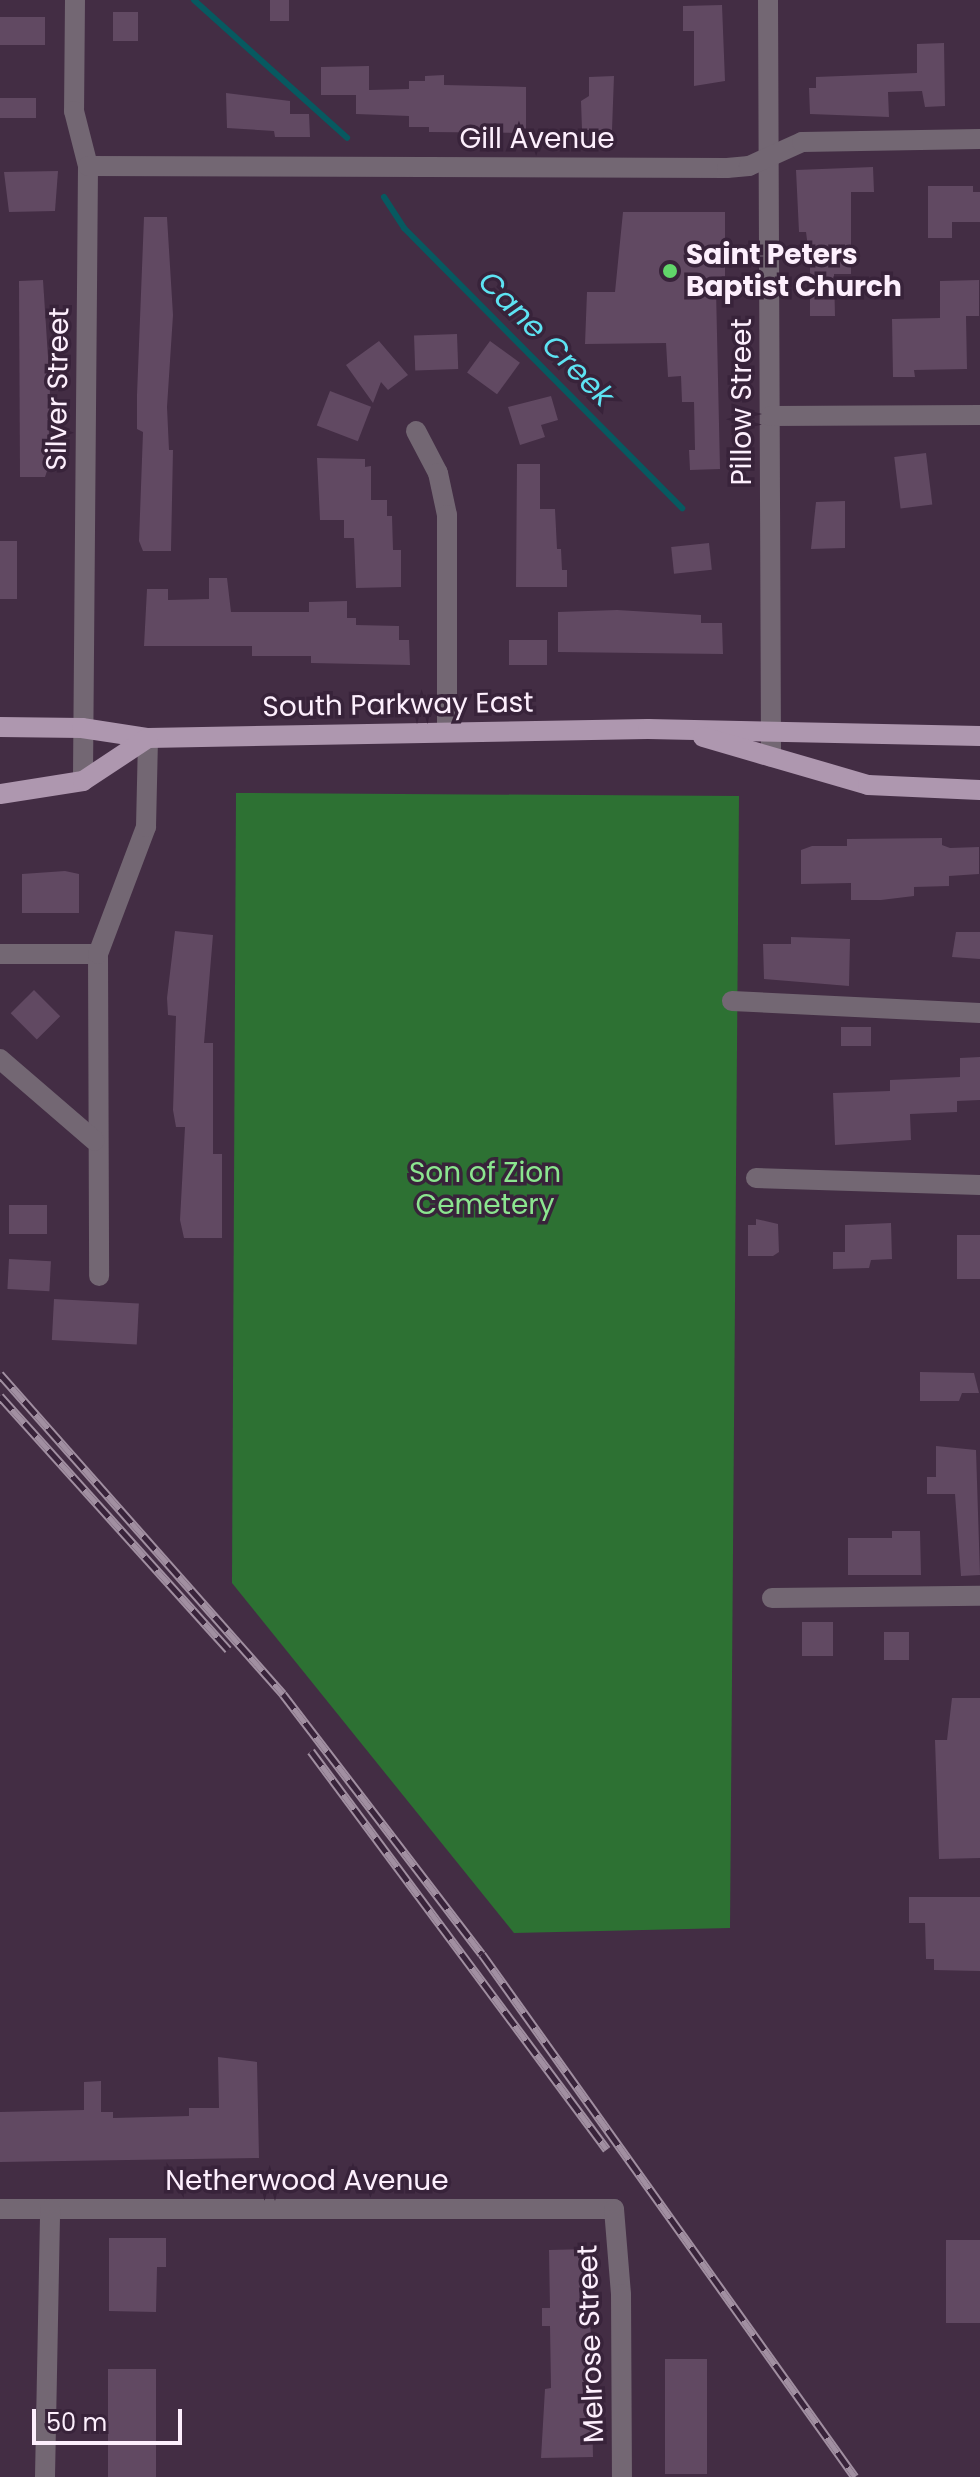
<!DOCTYPE html>
<style>
body{margin:0}
#map{position:relative;width:980px;height:2477px;overflow:hidden;background:#432d44;font-family:Poppins,sans-serif}
div>[style]{position:absolute}
.green>*{inset:0;background:#2d7133}
.stream>*{height:6px;margin:-3px;padding:0 3px;transform-origin:3px;border-radius:3px;background:#075960}
.building>*{inset:0;background:#614962;transform-origin:0 0}
.minor>*{height:20px;margin:-10px;padding:0 10px;transform-origin:10px;border-radius:10px;background:#736773}
.major>*{height:20px;margin:-10px;padding:0 10px;transform-origin:10px;border-radius:10px;background:#ae97af}
.rail>*{height:9px;margin-top:-4.5px;transform-origin:0;background:repeating-linear-gradient(90deg,#38233a 0 18px,#a18fa1 0 36px);box-sizing:border-box;border-block:2px solid #a18fa1}
.dots>*{width:22px;height:22px;translate:-50% -50%;box-sizing:border-box;border:4px solid #38233a;border-radius:50%}
span{translate:-50% -50%;white-space:nowrap;text-align:center;line-height:1.15;-webkit-text-stroke:7px #38233a;paint-order:stroke}
.street-label{font-size:28px;color:#fdeffd}
.poi-label{font-size:28px;color:#fdeffd;font-weight:700}
.left{translate:0 -50%;text-align:left}
.park-label{font-size:28px;color:#8be58f}
.water-label{font-size:30px;color:#5de3f2;font-style:italic}
.scale{position:absolute;left:32px;top:2409px;width:150px;height:36px;box-sizing:border-box;border:4px solid #fdeffd;border-top:0;padding-left:10px;font-size:24px;line-height:28px;white-space:nowrap;color:#fdeffd;-webkit-text-stroke:6px #38233a;paint-order:stroke}
</style>
<div id="map">
<div class="green">
<div style="clip-path:polygon(236px 793px,739px 796px,730px 1928px,514px 1933px,232px 1583px)"></div>
</div>
<div class="stream">
<div style="left:194px;top:0;width:206px;rotate:42deg"></div>
<div style="left:384px;top:197px;width:37px;rotate:57deg"></div>
<div style="left:404px;top:228px;width:395px;rotate:45.2deg"></div>
</div>
<div class="building">
<div style="left:270px;top:0;width:19px;height:21px"></div>
<div style="clip-path:polygon(722px 5px,725px 81px,694px 86px,694px 31px,683px 31px,683px 6px)"></div>
<div style="left:113px;top:12px;width:25px;height:29px"></div>
<div style="left:45px;top:17px;width:28px;height:45px;rotate:90deg"></div>
<div style="clip-path:polygon(944px 43px,945px 106px,925px 107px,922px 91px,888px 92px,889px 117px,810px 114px,809px 88px,816px 88px,816px 77px,917px 73px,917px 44px)"></div>
<div style="clip-path:polygon(369px 66px,369px 90px,409px 89px,409px 81px,425px 81px,425px 76px,444px 75px,444px 85px,526px 87px,526px 133px,429px 132px,429px 127px,409px 127px,409px 116px,356px 114px,356px 95px,321px 95px,321px 67px)"></div>
<div style="clip-path:polygon(614px 76px,612px 130px,582px 130px,581px 101px,589px 96px,589px 77px)"></div>
<div style="clip-path:polygon(226px 93px,290px 101px,290px 114px,309px 114px,310px 137px,275px 137px,274px 131px,227px 128px)"></div>
<div style="left:36px;top:98px;width:20px;height:36px;rotate:90deg"></div>
<div style="clip-path:polygon(873px 167px,874px 192px,851px 192px,851px 274px,834px 274px,835px 316px,810px 316px,810px 263px,806px 232px,799px 232px,796px 170px)"></div>
<div style="clip-path:polygon(58px 171px,55px 211px,9px 212px,4px 172px)"></div>
<div style="clip-path:polygon(928px 186px,973px 186px,973px 192px,980px 192px,980px 222px,952px 222px,952px 238px,928px 238px)"></div>
<div style="clip-path:polygon(623px 212px,725px 212px,725px 289px,716px 289px,720px 469px,690px 470px,689px 450px,695px 450px,694px 402px,682px 402px,681px 376px,668px 377px,666px 343px,585px 344px,587px 292px,615px 292px)"></div>
<div style="clip-path:polygon(144px 217px,167px 217px,173px 315px,167px 407px,169px 450px,173px 450px,171px 551px,143px 551px,139px 541px,143px 432px,137px 429px,137px 395px)"></div>
<div style="clip-path:polygon(43px 280px,50px 388px,48px 468px,45px 477px,20px 477px,19px 281px)"></div>
<div style="clip-path:polygon(979px 280px,979px 316px,966px 316px,967px 369px,914px 370px,915px 377px,893px 377px,892px 319px,940px 318px,940px 281px)"></div>
<div style="left:457px;top:334px;width:35px;height:43px;rotate:88deg"></div>
<div style="clip-path:polygon(379px 341px,408px 375px,388px 390px,381px 382px,373px 403px,346px 365px)"></div>
<div style="left:490px;top:341px;width:37px;height:39px;rotate:36deg"></div>
<div style="left:330px;top:391px;width:44px;height:37px;rotate:21deg"></div>
<div style="clip-path:polygon(551px 396px,558px 420px,541px 425px,545px 437px,520px 445px,508px 407px)"></div>
<div style="left:926px;top:453px;width:52px;height:32px;rotate:83deg"></div>
<div style="clip-path:polygon(317px 458px,365px 459px,365px 467px,371px 466px,371px 500px,387px 500px,387px 516px,392px 516px,393px 550px,401px 550px,401px 587px,356px 588px,354px 538px,344px 538px,344px 520px,320px 520px)"></div>
<div style="clip-path:polygon(517px 464px,540px 464px,540px 509px,555px 509px,557px 549px,561px 549px,562px 570px,567px 570px,567px 587px,516px 587px)"></div>
<div style="clip-path:polygon(845px 501px,845px 548px,811px 549px,816px 502px)"></div>
<div style="left:0;top:541px;width:17px;height:58px"></div>
<div style="left:709px;top:543px;width:27px;height:38px;rotate:84deg"></div>
<div style="clip-path:polygon(209px 578px,227px 578px,231px 612px,309px 612px,309px 602px,347px 601px,347px 618px,356px 618px,356px 625px,399px 626px,399px 640px,409px 640px,410px 665px,311px 663px,311px 656px,252px 656px,252px 646px,144px 646px,147px 589px,168px 589px,168px 600px,209px 599px)"></div>
<div style="clip-path:polygon(617px 610px,701px 615px,701px 623px,722px 623px,723px 654px,558px 652px,558px 612px)"></div>
<div style="left:509px;top:640px;width:38px;height:25px"></div>
<div style="clip-path:polygon(942px 838px,942px 845px,950px 848px,979px 847px,979px 874px,949px 876px,949px 886px,914px 887px,914px 896px,881px 900px,851px 900px,851px 883px,801px 884px,801px 850px,812px 846px,847px 846px,847px 839px)"></div>
<div style="clip-path:polygon(65px 871px,79px 874px,79px 913px,22px 913px,22px 874px)"></div>
<div style="clip-path:polygon(175px 931px,213px 935px,204px 1043px,213px 1043px,213px 1154px,222px 1154px,222px 1238px,184px 1238px,180px 1220px,185px 1127px,176px 1127px,173px 1110px,176px 1016px,168px 1015px,167px 998px)"></div>
<div style="clip-path:polygon(956px 932px,980px 932px,980px 959px,952px 957px)"></div>
<div style="clip-path:polygon(791px 937px,850px 939px,849px 986px,764px 979px,763px 944px,791px 944px)"></div>
<div style="left:34px;top:990px;width:37px;height:33px;rotate:45deg"></div>
<div style="left:871px;top:1027px;width:19px;height:30px;rotate:90deg"></div>
<div style="clip-path:polygon(980px 1057px,980px 1100px,957px 1101px,957px 1112px,910px 1114px,911px 1140px,835px 1145px,833px 1093px,890px 1091px,890px 1080px,960px 1077px,960px 1058px)"></div>
<div style="left:9px;top:1205px;width:38px;height:29px"></div>
<div style="clip-path:polygon(756px 1219px,778px 1224px,779px 1252px,773px 1256px,748px 1256px,748px 1225px,756px 1225px)"></div>
<div style="clip-path:polygon(891px 1223px,892px 1259px,871px 1260px,869px 1268px,833px 1269px,833px 1252px,845px 1252px,845px 1225px)"></div>
<div style="left:957px;top:1235px;width:23px;height:44px"></div>
<div style="left:9px;top:1259px;width:42px;height:30px;rotate:3deg"></div>
<div style="left:54px;top:1299px;width:85px;height:41px;rotate:3deg"></div>
<div style="clip-path:polygon(920px 1372px,974px 1373px,979px 1393px,962px 1393px,959px 1401px,920px 1401px)"></div>
<div style="clip-path:polygon(936px 1446px,976px 1450px,980px 1575px,961px 1576px,955px 1494px,927px 1494px,927px 1477px,936px 1477px)"></div>
<div style="clip-path:polygon(892px 1531px,920px 1531px,921px 1575px,848px 1575px,848px 1538px,892px 1538px)"></div>
<div style="left:802px;top:1622px;width:31px;height:34px"></div>
<div style="left:884px;top:1632px;width:25px;height:28px"></div>
<div style="clip-path:polygon(952px 1698px,980px 1698px,980px 1858px,939px 1859px,935px 1740px,947px 1740px)"></div>
<div style="clip-path:polygon(909px 1897px,980px 1897px,980px 1971px,934px 1970px,934px 1959px,926px 1959px,925px 1923px,909px 1923px)"></div>
<div style="clip-path:polygon(218px 2057px,257px 2062px,259px 2158px,0 2162px,0 2112px,84px 2110px,84px 2082px,101px 2081px,101px 2112px,113px 2112px,113px 2118px,189px 2116px,189px 2108px,219px 2108px)"></div>
<div style="clip-path:polygon(109px 2238px,166px 2238px,166px 2267px,157px 2267px,156px 2312px,109px 2311px)"></div>
<div style="left:980px;top:2240px;width:83px;height:34px;rotate:90deg"></div>
<div style="clip-path:polygon(589px 2249px,593px 2457px,541px 2458px,545px 2389px,551px 2388px,550px 2326px,542px 2326px,542px 2308px,550px 2308px,549px 2250px)"></div>
<div style="left:707px;top:2359px;width:115px;height:42px;rotate:90deg"></div>
<div style="left:108px;top:2369px;width:48px;height:108px"></div>
</div>
<div class="minor">
<div style="left:75px;top:0;width:111px;rotate:90.5deg"></div>
<div style="left:74px;top:111px;width:57px;rotate:75.7deg"></div>
<div style="left:88px;top:166px;width:615px;rotate:90.47deg"></div>
<div style="left:768px;top:0;width:757px;rotate:89.77deg"></div>
<div style="left:88px;top:166px;width:639px;rotate:0.18deg"></div>
<div style="left:727px;top:168px;width:22px;rotate:-5deg"></div>
<div style="left:749px;top:166px;width:58px;rotate:-24.4deg"></div>
<div style="left:802px;top:142px;width:178px;rotate:-1deg"></div>
<div style="left:770px;top:416px;width:210px;rotate:-0.3deg"></div>
<div style="left:416px;top:431px;width:47px;rotate:62.4deg"></div>
<div style="left:438px;top:473px;width:43px;rotate:77.9deg"></div>
<div style="left:447px;top:515px;width:217px;rotate:90deg"></div>
<div style="left:0;top:954px;width:98px"></div>
<div style="left:98px;top:954px;width:322px;rotate:89.8deg"></div>
<div style="left:98px;top:954px;width:136px;rotate:-69.3deg"></div>
<div style="left:146px;top:827px;width:89px;rotate:-88.7deg"></div>
<div style="left:732px;top:1001px;width:248px;rotate:2.8deg"></div>
<div style="left:0;top:1059px;width:125px;rotate:40.8deg"></div>
<div style="left:756px;top:1178px;width:224px;rotate:1.8deg"></div>
<div style="left:772px;top:1598px;width:208px;rotate:-0.6deg"></div>
<div style="left:0;top:2209px;width:614px"></div>
<div style="left:614px;top:2209px;width:85px;rotate:85.3deg"></div>
<div style="left:621px;top:2294px;width:183px;rotate:89.7deg"></div>
<div style="left:45px;top:2477px;width:268px;rotate:-88.9deg"></div>
</div>
<div class="major">
<div style="left:0;top:727px;width:82px;rotate:0.7deg"></div>
<div style="left:82px;top:728px;width:67px;rotate:8.6deg"></div>
<div style="left:148px;top:738px;width:500px;rotate:-1.03deg"></div>
<div style="left:648px;top:729px;width:332px;rotate:1.2deg"></div>
<div style="left:703px;top:737px;width:172px;rotate:16.2deg"></div>
<div style="left:868px;top:785px;width:112px;rotate:2.6deg"></div>
<div style="left:0;top:794px;width:84px;rotate:-8.9deg"></div>
<div style="left:83px;top:781px;width:78px;rotate:-33.5deg"></div>
</div>
<div class="rail">
<div style="left:0;top:1374px;width:427px;rotate:48.5deg"></div>
<div style="left:283px;top:1694px;width:327px;rotate:52.6deg"></div>
<div style="left:482px;top:1954px;width:642px;rotate:54.5deg"></div>
<div style="left:0;top:1396px;width:341px;rotate:48deg"></div>
<div style="left:311px;top:1751px;width:496px;rotate:53.4deg"></div>
</div>
<div class="dots">
<div style="left:670px;top:271px;background:#61d56a"></div>
</div>
<div class="street-label">
<span style="left:537px;top:139px">Gill Avenue</span>
<span style="left:58px;top:389px;rotate:-89deg">Silver Street</span>
<span style="left:742px;top:402px;rotate:-90deg">Pillow Street</span>
<span style="left:398px;top:705px;rotate:-1deg">South Parkway East</span>
<span style="left:307px;top:2181px">Netherwood Avenue</span>
<span style="left:591px;top:2344px;rotate:-92deg">Melrose Street</span>
</div>
<div class="poi-label">
<span class="left" style="left:686px;top:271px">Saint Peters<br>Baptist Church</span>
</div>
<div class="park-label">
<span style="left:485px;top:1189px">Son of Zion<br>Cemetery</span>
</div>
<div class="water-label">
<span style="left:546px;top:339px;rotate:45deg">Cane Creek</span>
</div>
<div class="scale">50 m</div>
</div>
